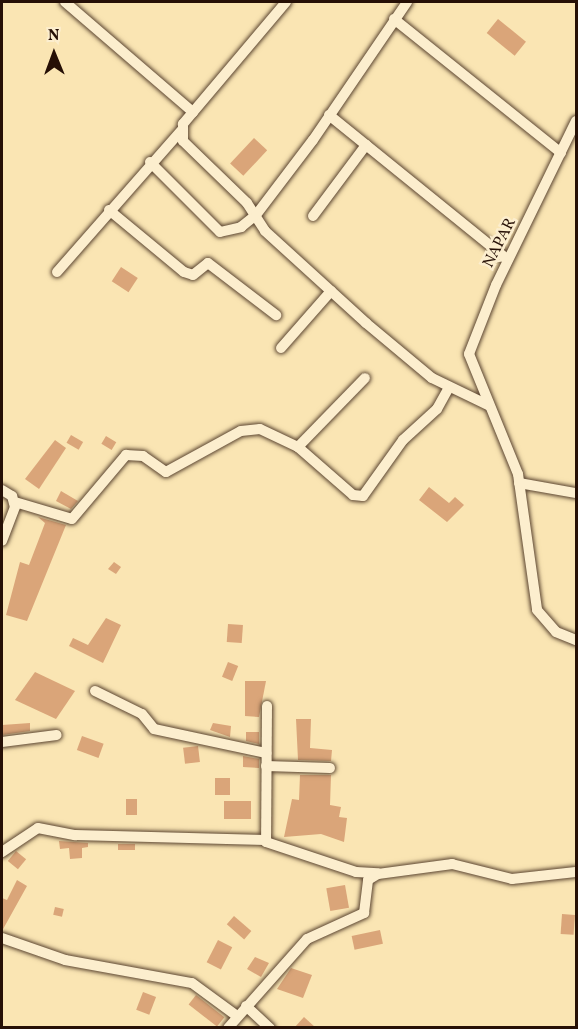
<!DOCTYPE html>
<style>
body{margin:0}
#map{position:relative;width:578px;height:1029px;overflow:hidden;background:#fae5b3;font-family:Vollkorn,serif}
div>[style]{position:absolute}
.building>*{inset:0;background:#daa579;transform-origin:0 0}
.roads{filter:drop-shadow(0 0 2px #5b4531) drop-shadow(0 0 2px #5b4531)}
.minor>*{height:10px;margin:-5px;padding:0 5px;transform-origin:5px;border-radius:5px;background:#fceece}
span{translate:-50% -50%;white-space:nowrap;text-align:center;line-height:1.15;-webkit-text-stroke:5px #fceece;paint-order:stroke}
.street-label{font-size:16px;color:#261006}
.frame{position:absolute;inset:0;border:3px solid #261006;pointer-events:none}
.north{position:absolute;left:24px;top:24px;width:60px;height:60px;-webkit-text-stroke:4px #fceece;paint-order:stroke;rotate:359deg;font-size:16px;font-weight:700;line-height:24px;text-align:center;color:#261006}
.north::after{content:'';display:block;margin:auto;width:21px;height:27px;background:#261006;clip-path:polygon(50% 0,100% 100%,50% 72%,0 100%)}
</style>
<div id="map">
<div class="building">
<div style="left:498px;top:19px;width:36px;height:18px;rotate:39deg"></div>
<div style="left:254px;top:138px;width:18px;height:35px;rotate:43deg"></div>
<div style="left:121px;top:267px;width:20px;height:17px;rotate:33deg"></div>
<div style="left:71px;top:435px;width:14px;height:9px;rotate:30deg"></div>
<div style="left:106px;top:436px;width:12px;height:9px;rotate:31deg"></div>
<div style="clip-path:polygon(55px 440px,66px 448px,39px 489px,25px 479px)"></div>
<div style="clip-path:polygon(429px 487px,449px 503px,455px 497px,464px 505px,447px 522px,419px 500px)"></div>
<div style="clip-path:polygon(61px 491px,78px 501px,71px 509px,56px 501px)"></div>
<div style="clip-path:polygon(38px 517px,66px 525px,27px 621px,6px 615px,20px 562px,29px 565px,42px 531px,45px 523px)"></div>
<div style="clip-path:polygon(114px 562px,121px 567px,116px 574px,108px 569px)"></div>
<div style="clip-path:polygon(106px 618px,121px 625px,103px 663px,69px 646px,73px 638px,88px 645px)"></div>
<div style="left:228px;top:624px;width:15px;height:18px;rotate:4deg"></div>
<div style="left:228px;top:662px;width:11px;height:16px;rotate:22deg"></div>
<div style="clip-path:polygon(35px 672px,75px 691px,56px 719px,15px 700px)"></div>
<div style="clip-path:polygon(245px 681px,266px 681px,259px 717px,245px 716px)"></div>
<div style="clip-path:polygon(296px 719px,311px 719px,310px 748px,332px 750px,331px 761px,298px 760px)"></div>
<div style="clip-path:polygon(30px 723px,30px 731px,2px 735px,2px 725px)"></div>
<div style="clip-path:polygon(213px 723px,231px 726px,230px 737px,210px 730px)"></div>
<div style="clip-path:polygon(246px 732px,259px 732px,259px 744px,246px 741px)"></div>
<div style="left:82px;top:736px;width:23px;height:15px;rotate:20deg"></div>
<div style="left:198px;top:746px;width:16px;height:15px;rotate:83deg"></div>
<div style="clip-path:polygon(243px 756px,259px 759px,259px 768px,243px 767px)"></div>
<div style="clip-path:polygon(300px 775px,331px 775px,330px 805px,341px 807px,339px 817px,347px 818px,344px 842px,321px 834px,284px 837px,292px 799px,299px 800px)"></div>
<div style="left:215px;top:778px;width:15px;height:17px"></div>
<div style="left:137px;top:799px;width:16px;height:11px;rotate:90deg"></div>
<div style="left:224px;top:801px;width:27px;height:18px"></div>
<div style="clip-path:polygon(59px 841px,88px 843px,88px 847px,82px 848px,82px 858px,70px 859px,69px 848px,60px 849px)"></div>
<div style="left:118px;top:844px;width:17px;height:6px"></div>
<div style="left:16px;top:851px;width:13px;height:13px;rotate:39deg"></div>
<div style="clip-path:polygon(17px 880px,27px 886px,2px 931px,2px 898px,7px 900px)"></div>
<div style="left:345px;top:885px;width:23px;height:19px;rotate:80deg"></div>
<div style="left:55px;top:907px;width:9px;height:8px;rotate:13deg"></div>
<div style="left:562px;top:914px;width:13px;height:20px;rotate:4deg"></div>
<div style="left:234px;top:916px;width:23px;height:11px;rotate:41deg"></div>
<div style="left:380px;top:930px;width:14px;height:29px;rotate:78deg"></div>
<div style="left:218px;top:940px;width:16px;height:25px;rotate:27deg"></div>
<div style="clip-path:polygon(255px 957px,269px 963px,261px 977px,247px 969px)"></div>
<div style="clip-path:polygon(291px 968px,312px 975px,303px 998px,277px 989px)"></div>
<div style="left:143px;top:992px;width:14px;height:19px;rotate:21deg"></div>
<div style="left:196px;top:995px;width:36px;height:12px;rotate:38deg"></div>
<div style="clip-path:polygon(304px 1017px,316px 1028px,294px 1028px)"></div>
</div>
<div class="roads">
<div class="minor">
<div style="left:65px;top:2px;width:169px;rotate:40.7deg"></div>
<div style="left:286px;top:2px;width:160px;rotate:130.2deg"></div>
<div style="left:183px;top:124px;width:17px;rotate:90deg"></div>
<div style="left:183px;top:141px;width:89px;rotate:44.1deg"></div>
<div style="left:247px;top:203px;width:33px;rotate:57deg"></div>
<div style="left:265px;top:231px;width:137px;rotate:42.3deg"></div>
<div style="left:366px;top:323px;width:86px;rotate:39.8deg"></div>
<div style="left:432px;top:378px;width:62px;rotate:25.7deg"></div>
<div style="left:394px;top:19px;width:214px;rotate:38.7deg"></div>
<div style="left:329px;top:115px;width:230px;rotate:39deg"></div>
<div style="left:576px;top:121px;width:182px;rotate:116deg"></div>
<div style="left:496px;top:285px;width:74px;rotate:111.4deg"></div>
<div style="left:469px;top:354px;width:130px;rotate:67.8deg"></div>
<div style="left:518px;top:474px;width:137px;rotate:82deg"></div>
<div style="left:537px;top:610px;width:29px;rotate:49deg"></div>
<div style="left:556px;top:632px;width:22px;rotate:22deg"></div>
<div style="left:150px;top:162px;width:99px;rotate:45deg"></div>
<div style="left:220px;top:232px;width:22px;rotate:-13deg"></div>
<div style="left:241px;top:227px;width:19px;rotate:-39deg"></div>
<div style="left:256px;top:215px;width:94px;rotate:-52.8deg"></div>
<div style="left:313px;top:140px;width:167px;rotate:-55.7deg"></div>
<div style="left:109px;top:210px;width:97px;rotate:39.6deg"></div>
<div style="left:184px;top:272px;width:9px;rotate:18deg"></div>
<div style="left:193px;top:275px;width:19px;rotate:-39deg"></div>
<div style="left:208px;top:263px;width:86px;rotate:37.4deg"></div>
<div style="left:313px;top:216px;width:89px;rotate:-53.3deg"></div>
<div style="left:57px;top:272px;width:188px;rotate:-48.7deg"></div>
<div style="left:281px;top:348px;width:76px;rotate:-48.7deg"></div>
<div style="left:298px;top:447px;width:73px;rotate:41.1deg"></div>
<div style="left:353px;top:495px;width:10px;rotate:6deg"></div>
<div style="left:363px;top:496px;width:69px;rotate:-54.5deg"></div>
<div style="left:403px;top:440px;width:46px;rotate:-42.4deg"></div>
<div style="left:437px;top:409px;width:23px;rotate:-61deg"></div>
<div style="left:519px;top:483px;width:58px;rotate:10deg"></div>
<div style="left:2px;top:490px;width:12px;rotate:31deg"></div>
<div style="left:12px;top:496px;width:11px;rotate:75deg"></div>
<div style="left:15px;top:507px;width:36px;rotate:111deg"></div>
<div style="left:15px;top:502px;width:59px;rotate:16.6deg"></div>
<div style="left:72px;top:519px;width:84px;rotate:-49.8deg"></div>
<div style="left:126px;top:455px;width:17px;rotate:3deg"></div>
<div style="left:143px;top:456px;width:28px;rotate:35deg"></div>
<div style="left:166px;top:472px;width:85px;rotate:-28.7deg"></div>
<div style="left:241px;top:431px;width:19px;rotate:-6deg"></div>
<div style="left:260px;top:429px;width:42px;rotate:25.3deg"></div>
<div style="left:298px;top:447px;width:96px;rotate:-45.8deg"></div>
<div style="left:95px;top:691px;width:52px;rotate:26.1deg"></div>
<div style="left:142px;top:714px;width:19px;rotate:51deg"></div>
<div style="left:154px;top:729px;width:115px;rotate:12.1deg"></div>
<div style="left:267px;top:706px;width:136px;rotate:90.4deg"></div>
<div style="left:266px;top:842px;width:95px;rotate:18.4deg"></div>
<div style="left:356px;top:872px;width:22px;rotate:3deg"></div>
<div style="left:2px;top:742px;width:55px;rotate:-7.3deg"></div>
<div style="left:266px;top:766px;width:64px;rotate:1.8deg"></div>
<div style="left:2px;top:852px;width:43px;rotate:-33.7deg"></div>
<div style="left:38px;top:828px;width:38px;rotate:11deg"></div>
<div style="left:75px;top:835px;width:190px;rotate:1.5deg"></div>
<div style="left:2px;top:938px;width:67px;rotate:19.2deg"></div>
<div style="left:65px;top:960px;width:129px;rotate:10.3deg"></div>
<div style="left:192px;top:983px;width:56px;rotate:36.3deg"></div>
<div style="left:246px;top:1006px;width:33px;rotate:43deg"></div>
<div style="left:228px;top:1028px;width:119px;rotate:-48.4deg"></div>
<div style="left:307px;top:939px;width:63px;rotate:-24.5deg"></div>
<div style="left:364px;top:913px;width:33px;rotate:-83deg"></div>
<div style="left:368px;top:880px;width:12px;rotate:-31deg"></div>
<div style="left:378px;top:874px;width:75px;rotate:-7.7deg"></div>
<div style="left:452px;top:864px;width:62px;rotate:14deg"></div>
<div style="left:512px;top:879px;width:64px;rotate:-6.2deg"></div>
</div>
</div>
<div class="street-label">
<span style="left:500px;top:243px;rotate:-63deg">NAPAR</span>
</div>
<div class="frame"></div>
<div class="north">N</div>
</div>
